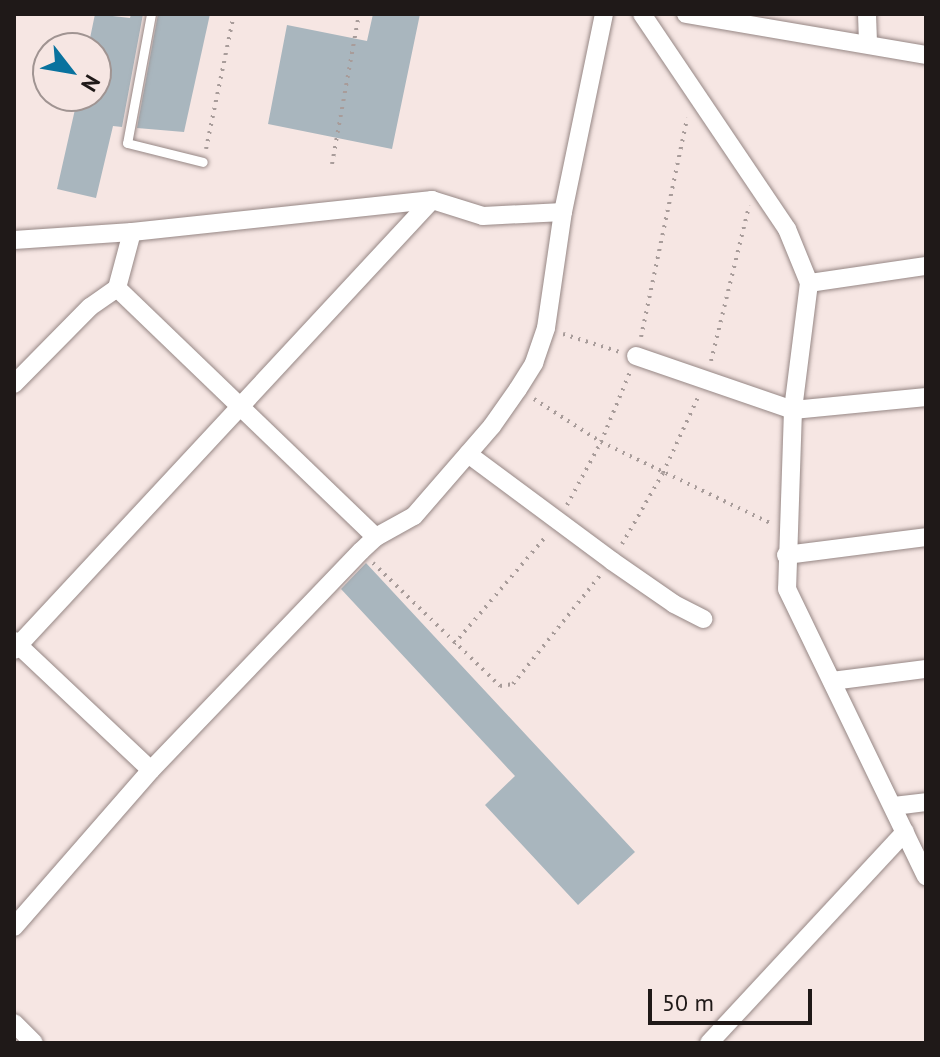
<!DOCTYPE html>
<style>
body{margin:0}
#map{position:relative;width:940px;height:1057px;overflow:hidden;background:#f6e6e3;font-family:"PT Sans",sans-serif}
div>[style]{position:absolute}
.building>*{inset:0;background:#a9b6be}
.path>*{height:4px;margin-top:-2px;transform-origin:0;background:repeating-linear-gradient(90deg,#a89c9a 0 2px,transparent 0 8px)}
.roads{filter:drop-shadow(0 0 2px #968785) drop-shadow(0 0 2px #968785)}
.lane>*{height:9px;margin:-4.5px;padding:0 4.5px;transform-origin:4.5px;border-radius:4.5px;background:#fff}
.street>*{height:18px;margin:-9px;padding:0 9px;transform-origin:9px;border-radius:9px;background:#fff}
span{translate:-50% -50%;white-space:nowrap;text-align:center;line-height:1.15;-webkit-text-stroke:7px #f6e6e3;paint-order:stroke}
.frame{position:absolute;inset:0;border:16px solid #1f1918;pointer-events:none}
.north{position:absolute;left:32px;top:32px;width:80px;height:80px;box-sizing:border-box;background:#f6e6e3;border:2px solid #a09492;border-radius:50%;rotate:121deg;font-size:22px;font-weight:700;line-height:32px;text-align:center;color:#1f1918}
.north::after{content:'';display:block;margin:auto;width:28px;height:36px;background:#09729e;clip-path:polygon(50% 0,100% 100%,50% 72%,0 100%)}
.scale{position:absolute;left:648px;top:989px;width:164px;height:36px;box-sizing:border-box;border:4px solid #1f1918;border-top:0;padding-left:10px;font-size:24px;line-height:28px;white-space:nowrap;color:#1f1918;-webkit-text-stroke:6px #f6e6e3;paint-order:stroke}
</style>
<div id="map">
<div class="building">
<div style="clip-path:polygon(95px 14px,130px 18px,131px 14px,143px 14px,122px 127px,113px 126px,96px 198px,57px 189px,78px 96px,96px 96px,96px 48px,88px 48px)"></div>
<div style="clip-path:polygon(158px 14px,210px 14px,184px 132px,137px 128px)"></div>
<div style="clip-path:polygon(373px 14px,420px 14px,392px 149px,268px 124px,287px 25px,367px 41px)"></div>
<div style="clip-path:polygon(366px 563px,635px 852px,578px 905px,485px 805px,515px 776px,341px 589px)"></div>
</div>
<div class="path">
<div style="left:206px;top:149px;width:138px;rotate:-78.3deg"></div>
<div style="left:332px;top:164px;width:152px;rotate:-79.8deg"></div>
<div style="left:563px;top:334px;width:60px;rotate:17.5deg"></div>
<div style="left:641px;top:337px;width:224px;rotate:-78.1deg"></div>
<div style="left:711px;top:361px;width:160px;rotate:-76.2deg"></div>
<div style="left:534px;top:399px;width:80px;rotate:32.7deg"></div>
<div style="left:601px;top:442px;width:187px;rotate:25.6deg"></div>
<div style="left:567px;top:505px;width:72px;rotate:-61.6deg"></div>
<div style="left:601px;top:442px;width:76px;rotate:-67.5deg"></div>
<div style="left:622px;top:544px;width:82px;rotate:-60deg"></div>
<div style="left:663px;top:473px;width:86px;rotate:-65.2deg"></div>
<div style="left:373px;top:563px;width:177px;rotate:44.1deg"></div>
<div style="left:500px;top:686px;width:13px;rotate:-9deg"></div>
<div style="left:513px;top:684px;width:141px;rotate:-51.3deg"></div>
<div style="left:454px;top:644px;width:143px;rotate:-49.5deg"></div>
</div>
<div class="roads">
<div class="lane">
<div style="left:151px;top:14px;width:131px;rotate:100.5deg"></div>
<div style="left:127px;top:143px;width:78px;rotate:14deg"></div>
</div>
<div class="street">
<div style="left:642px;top:14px;width:259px;rotate:56deg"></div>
<div style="left:787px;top:229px;width:58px;rotate:67.8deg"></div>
<div style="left:809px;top:283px;width:128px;rotate:97.2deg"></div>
<div style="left:793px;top:410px;width:179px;rotate:91.9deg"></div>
<div style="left:787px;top:589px;width:319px;rotate:64.2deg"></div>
<div style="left:686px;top:14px;width:243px;rotate:9.7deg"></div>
<div style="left:867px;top:14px;width:30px;rotate:88deg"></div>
<div style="left:14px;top:240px;width:118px;rotate:-3.9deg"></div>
<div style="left:132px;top:232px;width:302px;rotate:-6.1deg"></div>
<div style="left:432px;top:200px;width:53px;rotate:17.4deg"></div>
<div style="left:483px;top:216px;width:80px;rotate:-2.9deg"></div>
<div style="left:809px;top:283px;width:118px;rotate:-8.3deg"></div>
<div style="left:117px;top:288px;width:359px;rotate:43.9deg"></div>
<div style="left:636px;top:356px;width:166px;rotate:19deg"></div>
<div style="left:793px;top:410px;width:134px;rotate:-5.6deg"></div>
<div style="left:14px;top:384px;width:108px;rotate:-45.4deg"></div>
<div style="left:90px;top:307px;width:33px;rotate:-35deg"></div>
<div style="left:117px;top:288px;width:58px;rotate:-75deg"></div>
<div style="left:468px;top:454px;width:179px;rotate:36.6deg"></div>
<div style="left:612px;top:561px;width:75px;rotate:34.7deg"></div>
<div style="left:674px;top:604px;width:33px;rotate:27deg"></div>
<div style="left:786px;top:555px;width:141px;rotate:-7.3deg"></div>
<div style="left:14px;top:641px;width:188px;rotate:43.3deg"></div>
<div style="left:14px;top:650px;width:614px;rotate:-47.11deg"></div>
<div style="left:832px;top:681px;width:95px;rotate:-7.3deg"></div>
<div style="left:894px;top:806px;width:32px;rotate:-7deg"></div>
<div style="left:14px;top:927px;width:208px;rotate:-48.9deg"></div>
<div style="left:151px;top:770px;width:303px;rotate:-46.2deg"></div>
<div style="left:361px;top:551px;width:21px;rotate:-43deg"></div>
<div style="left:376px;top:537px;width:43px;rotate:-28.9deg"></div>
<div style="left:414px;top:516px;width:119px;rotate:-49.1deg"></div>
<div style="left:492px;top:426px;width:45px;rotate:-54.9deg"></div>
<div style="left:518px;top:389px;width:31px;rotate:-58deg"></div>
<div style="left:534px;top:363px;width:37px;rotate:-71deg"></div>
<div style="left:546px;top:328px;width:117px;rotate:-81.7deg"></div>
<div style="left:563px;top:212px;width:202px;rotate:-78.3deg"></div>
<div style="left:14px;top:1023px;width:28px;rotate:45deg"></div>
<div style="left:709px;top:1043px;width:288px;rotate:-47.1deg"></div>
</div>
</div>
<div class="frame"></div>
<div class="north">N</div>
<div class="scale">50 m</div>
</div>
